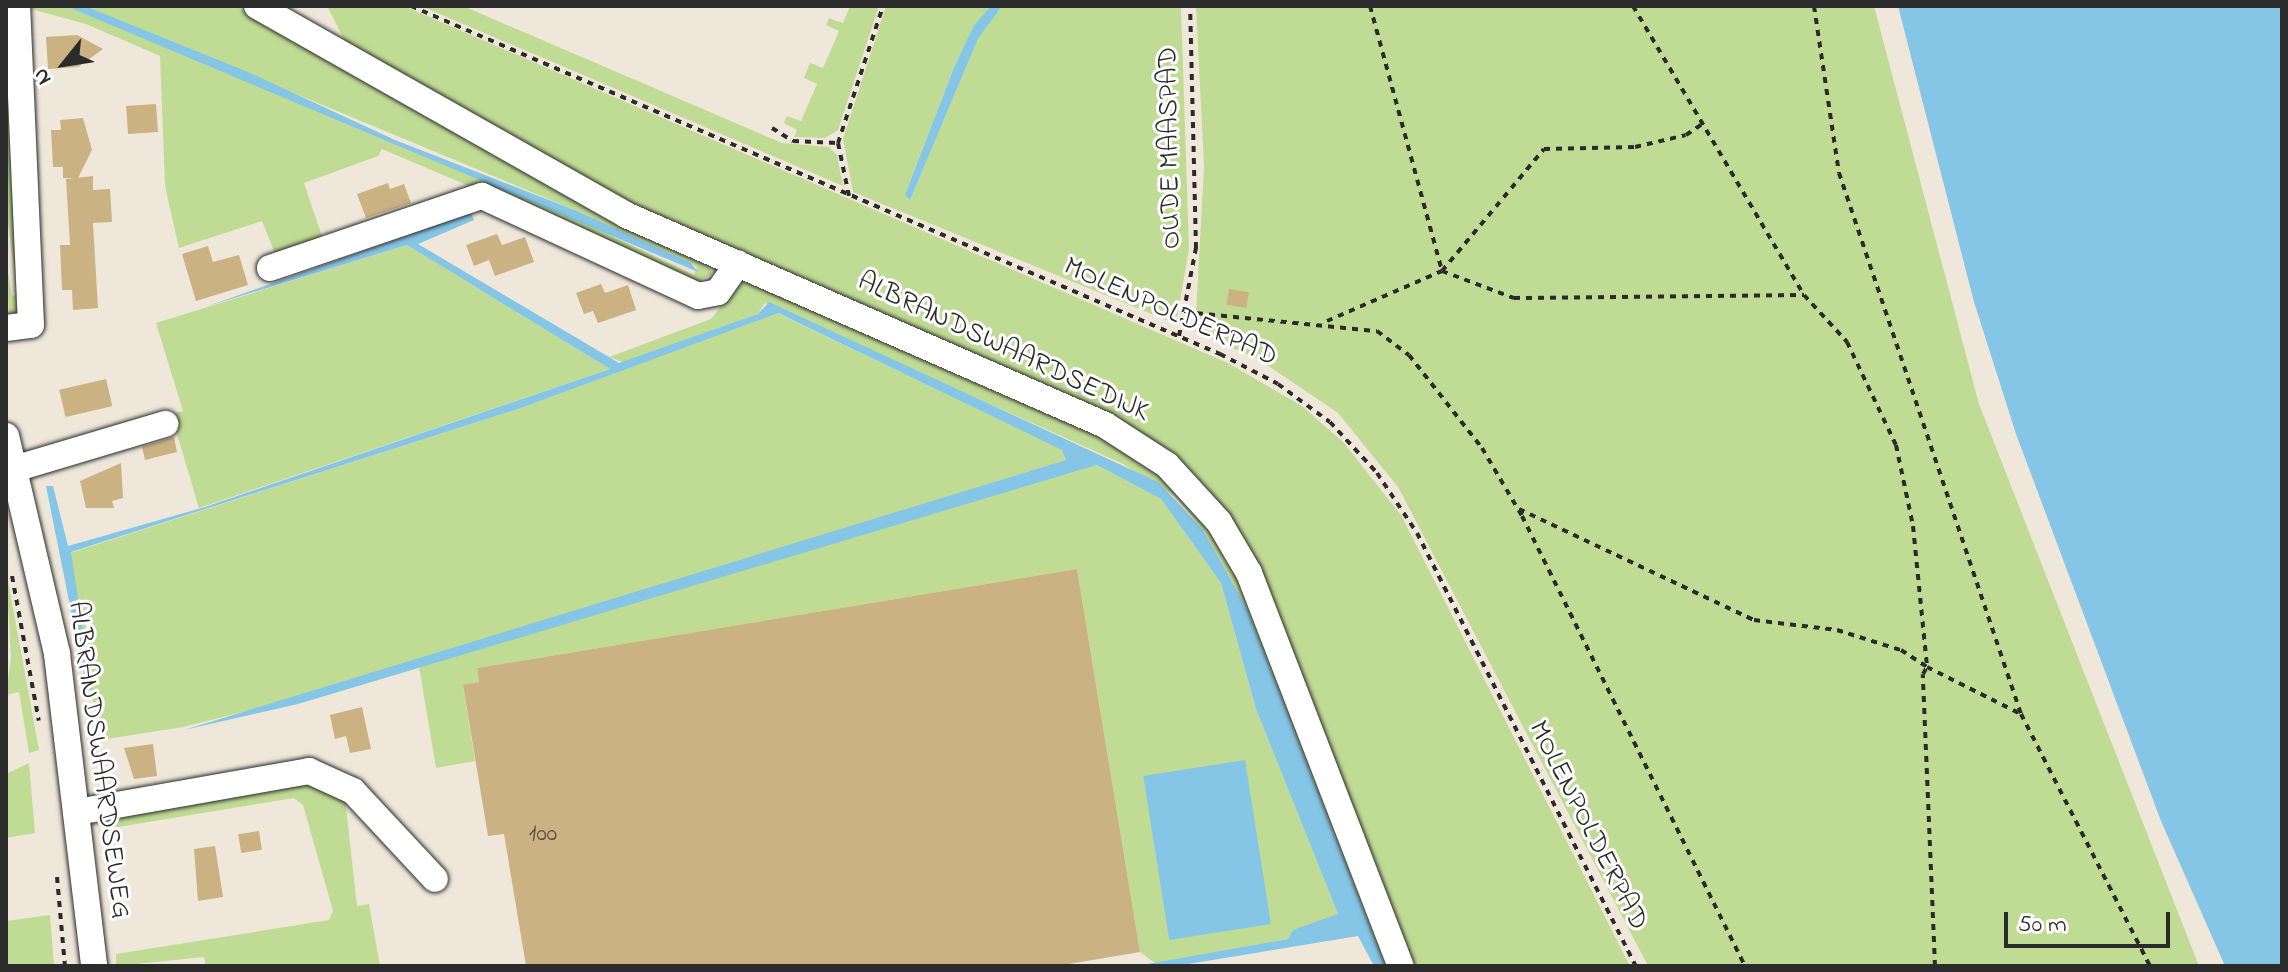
<!DOCTYPE html>
<style>
body{margin:0}
#map{position:relative;width:2288px;height:972px;overflow:hidden;background:#efe8da;font-family:"Indie Flower",sans-serif}
div>[style]{position:absolute}
.green>*{inset:0;background:#c0dc94}
.water>*{inset:0;background:#85c5e6;transform-origin:0 0}
.building>*{inset:0;background:#cbb282;transform-origin:0 0}
.path>*{height:4px;margin-top:-2px;transform-origin:0;background:repeating-linear-gradient(90deg,#2b2b2b 0 6px,transparent 0 12px)}
.roads{filter:drop-shadow(0 0 2px #2b2b2b) drop-shadow(0 0 2px #2b2b2b)}
.minor>*{height:26px;margin:-13px;padding:0 13px;transform-origin:13px;border-radius:13px;background:#fff}
span{translate:-50% -50%;white-space:nowrap;text-align:center;line-height:1.15;-webkit-text-stroke:6px #fff;paint-order:stroke}
.number-label{font-size:24px;color:#534d41}
.number-label span{-webkit-text-stroke-width:0}
.street-label{font-size:28px;color:#2b2b2b}
.frame{position:absolute;inset:0;border:8px solid #2b2b2b;pointer-events:none}
.north{position:absolute;left:24px;top:24px;width:80px;height:80px;-webkit-text-stroke:6px #fff;paint-order:stroke;rotate:240deg;font-size:22px;font-weight:700;line-height:32px;text-align:center;color:#2b2b2b}
.north::after{content:'';display:block;margin:auto;width:28px;height:36px;background:#2b2b2b;clip-path:polygon(50% 0,100% 100%,50% 72%,0 100%)}
.scale{position:absolute;left:2004px;top:912px;width:166px;height:36px;box-sizing:border-box;border:4px solid #2b2b2b;border-top:0;padding-left:10px;font-size:24px;line-height:28px;white-space:nowrap;color:#2b2b2b;-webkit-text-stroke:6px #fff;paint-order:stroke}
</style>
<div id="map">
<div class="green">
<div style="clip-path:polygon(6px 6px,25px 307px,9px 317px,6px 260px,12px 296px,18px 294px,6px 210px)"></div>
<div style="clip-path:polygon(20px 6px,66px 6px,160px 43px,532px 198px,694px 275px,697px 267px,691px 263px,577px 211px,85px 6px,235px 6px,708px 261px,712px 274px,695px 282px,382px 149px,378px 156px,304px 183px,324px 242px,277px 259px,262px 221px,179px 248px,165px 186px,160px 56px,86px 24px)"></div>
<div style="clip-path:polygon(327px 6px,404px 6px,1228px 363px,1302px 406px,1344px 443px,1401px 515px,1630px 966px,1409px 966px,1195px 480px,661px 221px,351px 53px)"></div>
<div style="clip-path:polygon(421px 6px,463px 6px,782px 143px,829px 147px,837px 155px,843px 186px)"></div>
<div style="clip-path:polygon(850px 6px,879px 6px,838px 130px,825px 138px,794px 137px,797px 130px,784px 123px,787px 116px,801px 121px,817px 84px,804px 78px,810px 63px,823px 68px,839px 31px,826px 25px,829px 18px,843px 23px)"></div>
<div style="clip-path:polygon(886px 6px,991px 6px,974px 25px,955px 65px,905px 195px,910px 200px,978px 39px,1002px 6px,1181px 6px,1189px 249px,1176px 324px,853px 192px,843px 139px)"></div>
<div style="clip-path:polygon(1196px 6px,1874px 6px,1979px 404px,2199px 966px,1648px 966px,1398px 487px,1338px 413px,1258px 359px,1195px 332px,1204px 166px)"></div>
<div style="clip-path:polygon(407px 245px,610px 369px,199px 508px,171px 414px,183px 411px,156px 323px)"></div>
<div style="clip-path:polygon(748px 282px,1100px 432px,1146px 461px,1195px 506px,1241px 578px,1392px 966px,1385px 966px,1247px 609px,1203px 530px,1175px 496px,1121px 463px,765px 303px,758px 314px,625px 363px,609px 357px,711px 319px,736px 286px)"></div>
<div style="clip-path:polygon(777px 313px,1063px 450px,1066px 460px,299px 698px,183px 727px,100px 740px,67px 554px,521px 408px)"></div>
<div style="clip-path:polygon(1097px 465px,1161px 499px,1221px 583px,1256px 709px,1338px 914px,1335px 920px,1294px 930px,1288px 939px,1155px 963px,1140px 952px,1077px 569px,477px 668px,479px 682px,463px 686px,475px 761px,436px 768px,419px 667px)"></div>
<div style="clip-path:polygon(6px 570px,39px 750px,29px 753px,19px 692px,6px 695px,11px 657px)"></div>
<div style="clip-path:polygon(29px 763px,35px 833px,6px 838px,6px 774px)"></div>
<div style="clip-path:polygon(302px 778px,345px 798px,357px 906px,369px 904px,380px 966px,206px 966px,204px 957px,116px 966px,116px 954px,329px 920px,333px 911px,303px 805px,294px 798px,106px 829px,104px 818px)"></div>
<div style="clip-path:polygon(50px 915px,54px 966px,6px 966px,6px 921px)"></div>
</div>
<div class="water">
<div style="clip-path:polygon(66px 6px,85px 6px,248px 72px,395px 140px,577px 211px,691px 263px,698px 272px)"></div>
<div style="clip-path:polygon(991px 6px,1002px 6px,978px 39px,910px 200px,905px 195px,955px 65px,974px 25px)"></div>
<div style="clip-path:polygon(1898px 6px,2282px 6px,2282px 966px,2225px 966px,2161px 821px,2016px 434px,1974px 302px)"></div>
<div style="clip-path:polygon(471px 213px,474px 220px,418px 244px,619px 363px,758px 314px,769px 302px,1158px 482px,1203px 530px,1247px 609px,1385px 966px,1374px 966px,1358px 936px,1176px 966px,1136px 966px,1288px 939px,1293px 930px,1338px 914px,1256px 709px,1221px 583px,1161px 499px,1097px 465px,298px 704px,184px 730px,1066px 460px,1062px 450px,778px 313px,521px 408px,71px 552px,92px 689px,87px 691px,46px 486px,53px 486px,68px 546px,205px 507px,610px 369px,407px 245px,205px 307px)"></div>
<div style="left:1245px;top:760px;width:166px;height:103px;rotate:81deg"></div>
</div>
<div class="building">
<div style="clip-path:polygon(77px 35px,103px 49px,78px 67px,48px 69px,46px 37px)"></div>
<div style="left:156px;top:104px;width:28px;height:30px;rotate:86deg"></div>
<div style="clip-path:polygon(83px 118px,92px 150px,78px 178px,63px 178px,63px 167px,53px 167px,51px 130px,61px 130px,60px 120px)"></div>
<div style="clip-path:polygon(93px 176px,93px 190px,110px 189px,112px 222px,93px 223px,98px 308px,73px 310px,72px 290px,62px 290px,60px 245px,70px 245px,66px 179px)"></div>
<div style="clip-path:polygon(388px 183px,390px 189px,404px 184px,411px 203px,366px 218px,357px 194px)"></div>
<div style="clip-path:polygon(497px 234px,502px 245px,525px 237px,534px 262px,495px 276px,489px 260px,474px 266px,466px 245px)"></div>
<div style="clip-path:polygon(208px 246px,213px 262px,239px 255px,248px 285px,196px 301px,182px 254px)"></div>
<div style="clip-path:polygon(601px 284px,605px 293px,628px 285px,636px 310px,598px 323px,593px 311px,584px 314px,576px 293px)"></div>
<div style="left:1229px;top:289px;width:20px;height:16px;rotate:9deg"></div>
<div style="left:106px;top:379px;width:28px;height:48px;rotate:77deg"></div>
<div style="clip-path:polygon(174px 437px,177px 452px,145px 460px,142px 447px)"></div>
<div style="clip-path:polygon(121px 463px,123px 498px,112px 501px,114px 508px,86px 508px,80px 481px)"></div>
<div style="clip-path:polygon(1077px 569px,1140px 952px,1057px 966px,526px 966px,504px 834px,488px 836px,463px 685px,479px 682px,477px 668px)"></div>
<div style="clip-path:polygon(362px 707px,371px 749px,350px 753px,346px 736px,335px 739px,330px 715px)"></div>
<div style="clip-path:polygon(153px 744px,157px 776px,134px 779px,124px 748px)"></div>
<div style="left:259px;top:831px;width:19px;height:21px;rotate:81deg"></div>
<div style="clip-path:polygon(215px 846px,223px 897px,198px 901px,194px 849px)"></div>
</div>
<div class="path">
<div style="left:411px;top:6px;width:881px;rotate:23.28deg"></div>
<div style="left:1220px;top:354px;width:65px;rotate:27.3deg"></div>
<div style="left:1278px;top:384px;width:64px;rotate:36.2deg"></div>
<div style="left:1330px;top:422px;width:69px;rotate:47.3deg"></div>
<div style="left:1377px;top:473px;width:72px;rotate:56.3deg"></div>
<div style="left:1417px;top:533px;width:485px;rotate:63.2deg"></div>
<div style="left:1370px;top:6px;width:275px;rotate:74.8deg"></div>
<div style="left:1442px;top:271px;width:77px;rotate:20.6deg"></div>
<div style="left:1514px;top:298px;width:290px;rotate:-0.6deg"></div>
<div style="left:1633px;top:6px;width:336px;rotate:59.4deg"></div>
<div style="left:1804px;top:295px;width:64px;rotate:47.5deg"></div>
<div style="left:1847px;top:342px;width:114px;rotate:64.6deg"></div>
<div style="left:1896px;top:445px;width:83px;rotate:78.1deg"></div>
<div style="left:1913px;top:526px;width:142px;rotate:84.3deg"></div>
<div style="left:1814px;top:6px;width:169px;rotate:81.5deg"></div>
<div style="left:1839px;top:173px;width:571px;rotate:71.41deg"></div>
<div style="left:2021px;top:714px;width:283px;rotate:62.9deg"></div>
<div style="left:772px;top:128px;width:25px;rotate:32deg"></div>
<div style="left:793px;top:141px;width:45px;rotate:2.5deg"></div>
<div style="left:849px;top:196px;width:54px;rotate:-101.7deg"></div>
<div style="left:838px;top:143px;width:144px;rotate:-71.8deg"></div>
<div style="left:1185px;top:312px;width:193px;rotate:5.7deg"></div>
<div style="left:1377px;top:331px;width:40px;rotate:37deg"></div>
<div style="left:1409px;top:355px;width:118px;rotate:51.9deg"></div>
<div style="left:1482px;top:448px;width:79px;rotate:59.5deg"></div>
<div style="left:1522px;top:516px;width:502px;rotate:63.64deg"></div>
<div style="left:1327px;top:321px;width:125px;rotate:-23.5deg"></div>
<div style="left:1442px;top:271px;width:159px;rotate:-50.1deg"></div>
<div style="left:1544px;top:149px;width:91px;rotate:-1.3deg"></div>
<div style="left:1635px;top:147px;width:52px;rotate:-13.2deg"></div>
<div style="left:1686px;top:135px;width:22px;rotate:-34deg"></div>
<div style="left:1179px;top:336px;width:90px;rotate:-79.1deg"></div>
<div style="left:1196px;top:248px;width:242px;rotate:-91.4deg"></div>
<div style="left:1519px;top:509px;width:260px;rotate:25.3deg"></div>
<div style="left:1754px;top:620px;width:84px;rotate:6.9deg"></div>
<div style="left:1837px;top:630px;width:67px;rotate:17.4deg"></div>
<div style="left:1901px;top:650px;width:31px;rotate:33deg"></div>
<div style="left:12px;top:576px;width:147px;rotate:79.5deg"></div>
<div style="left:57px;top:877px;width:89px;rotate:84.9deg"></div>
<div style="left:1935px;top:966px;width:292px;rotate:-92.4deg"></div>
<div style="left:1923px;top:674px;width:8px;rotate:-60deg"></div>
<div style="left:1927px;top:667px;width:103px;rotate:26.6deg"></div>
</div>
<div class="roads">
<div class="minor">
<div style="left:257px;top:6px;width:424px;rotate:29.5deg"></div>
<div style="left:626px;top:215px;width:523px;rotate:23.67deg"></div>
<div style="left:1105px;top:425px;width:74px;rotate:32.8deg"></div>
<div style="left:1167px;top:465px;width:77px;rotate:47.6deg"></div>
<div style="left:1219px;top:522px;width:59px;rotate:59.5deg"></div>
<div style="left:1249px;top:573px;width:421px;rotate:68.9deg"></div>
<div style="left:270px;top:268px;width:224px;rotate:-18.8deg"></div>
<div style="left:482px;top:196px;width:238px;rotate:24.8deg"></div>
<div style="left:698px;top:296px;width:20px;rotate:-11deg"></div>
<div style="left:718px;top:292px;width:35px;rotate:-55deg"></div>
<div style="left:6px;top:328px;width:25px;rotate:-7deg"></div>
<div style="left:31px;top:325px;width:319px;rotate:-92.5deg"></div>
<div style="left:6px;top:436px;width:224px;rotate:76.8deg"></div>
<div style="left:57px;top:654px;width:314px;rotate:83.2deg"></div>
<div style="left:14px;top:469px;width:158px;rotate:-16.6deg"></div>
<div style="left:77px;top:812px;width:236px;rotate:-10deg"></div>
<div style="left:309px;top:771px;width:48px;rotate:24.4deg"></div>
<div style="left:353px;top:791px;width:120px;rotate:47deg"></div>
</div>
</div>
<div class="number-label">
<span style="left:543px;top:835px">100</span>
</div>
<div class="street-label">
<span style="left:1171px;top:148px;rotate:-91deg">OUDE MAASPAD</span>
<span style="left:1170px;top:313px;rotate:24deg">MOLENPOLDERPAD</span>
<span style="left:1003px;top:348px;rotate:25deg">ALBRANDSWAARDSEDIJK</span>
<span style="left:98px;top:760px;rotate:82deg">ALBRANDSWAARDSEWEG</span>
<span style="left:1587px;top:826px;rotate:63deg">MOLENPOLDERPAD</span>
</div>
<div class="frame"></div>
<div class="north">N</div>
<div class="scale">50 m</div>
</div>
